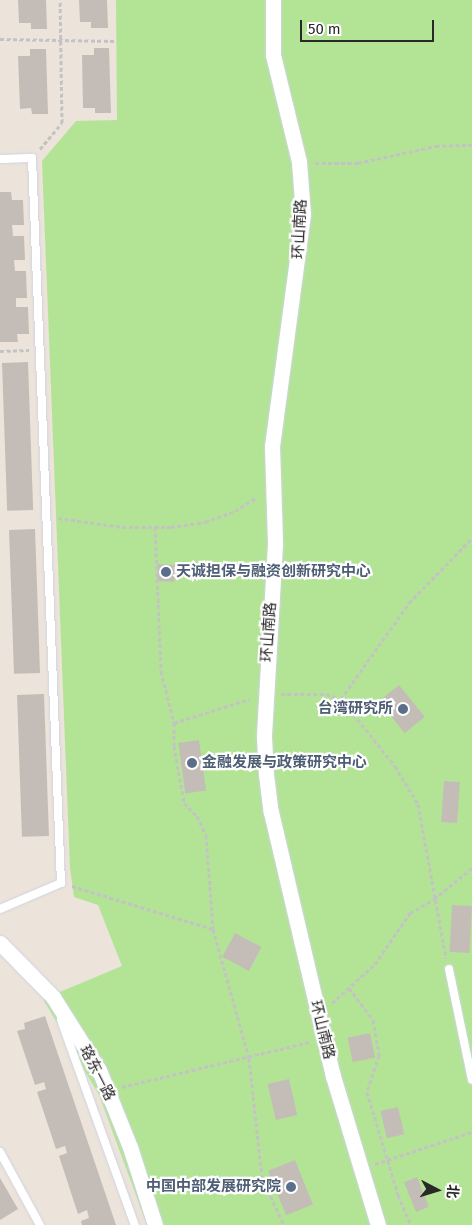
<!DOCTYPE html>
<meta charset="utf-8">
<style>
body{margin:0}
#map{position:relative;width:472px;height:1225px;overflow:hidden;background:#ece3da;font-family:"Fira Sans","Noto Sans SC",sans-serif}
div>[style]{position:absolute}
.green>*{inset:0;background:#b3e495}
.building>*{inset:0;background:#c4bdb7;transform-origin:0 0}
.path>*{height:3px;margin-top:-1.5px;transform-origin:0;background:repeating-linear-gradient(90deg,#c3c3c3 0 4px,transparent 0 6.5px)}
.roads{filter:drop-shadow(0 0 1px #cfd4e2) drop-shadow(0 0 1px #cfd4e2)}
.lane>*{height:8px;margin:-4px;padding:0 4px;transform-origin:4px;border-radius:4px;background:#fff}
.street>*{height:15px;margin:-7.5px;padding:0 7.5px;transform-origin:7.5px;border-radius:7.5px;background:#fff}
.dots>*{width:14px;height:14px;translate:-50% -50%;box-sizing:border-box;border:2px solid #fff;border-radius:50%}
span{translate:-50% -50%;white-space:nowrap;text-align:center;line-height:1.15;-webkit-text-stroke:4.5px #fff;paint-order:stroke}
.street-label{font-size:15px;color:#292929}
.service-label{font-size:15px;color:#4e5e75;font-weight:700}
.left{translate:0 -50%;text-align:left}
.right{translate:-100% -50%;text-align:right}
.north{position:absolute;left:412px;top:1165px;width:50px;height:50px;-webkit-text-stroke:4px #fff;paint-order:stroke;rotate:95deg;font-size:14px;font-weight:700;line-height:20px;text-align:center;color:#292929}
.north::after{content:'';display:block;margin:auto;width:18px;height:22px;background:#292929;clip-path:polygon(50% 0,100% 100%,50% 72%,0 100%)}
.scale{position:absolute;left:300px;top:20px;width:134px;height:22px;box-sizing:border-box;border:2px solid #292929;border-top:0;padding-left:6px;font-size:15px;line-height:18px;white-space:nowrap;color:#292929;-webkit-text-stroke:4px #fff;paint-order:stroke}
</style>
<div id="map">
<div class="green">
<div style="clip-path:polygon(116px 0,472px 0,472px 1225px,147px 1225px,99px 1095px,43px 999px,122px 966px,98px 905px,74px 897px,70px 868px,42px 161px,76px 121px,117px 120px)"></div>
</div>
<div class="building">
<div style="clip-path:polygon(18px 0,46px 0,47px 29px,31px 29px,31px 23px,19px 23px)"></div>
<div style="clip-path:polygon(79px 0,107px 0,108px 28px,91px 28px,91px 22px,80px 22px)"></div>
<div style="clip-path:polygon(94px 48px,109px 48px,111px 113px,95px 113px,95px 108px,83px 108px,82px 55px,94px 55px)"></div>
<div style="clip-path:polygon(30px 49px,46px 49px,48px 114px,32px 114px,31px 108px,20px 109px,18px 56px,30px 56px)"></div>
<div style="clip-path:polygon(0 192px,11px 192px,12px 200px,23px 200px,24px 225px,12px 225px,13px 236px,24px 236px,25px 260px,14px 260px,15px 271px,26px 271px,27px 298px,16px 298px,16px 307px,28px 307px,29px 334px,17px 334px,18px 342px,0 342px)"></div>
<div style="left:28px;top:362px;width:148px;height:26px;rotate:88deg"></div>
<div style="left:35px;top:529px;width:144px;height:26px;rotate:88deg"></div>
<div style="left:158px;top:564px;width:17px;height:17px;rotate:3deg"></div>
<div style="left:399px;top:685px;width:41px;height:26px;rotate:51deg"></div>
<div style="left:44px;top:694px;width:142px;height:27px;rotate:88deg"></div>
<div style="left:199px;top:740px;width:51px;height:21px;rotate:82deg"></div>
<div style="left:444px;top:781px;width:16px;height:41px;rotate:4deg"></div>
<div style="left:452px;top:905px;width:20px;height:47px;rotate:3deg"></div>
<div style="left:235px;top:933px;width:30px;height:27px;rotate:28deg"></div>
<div style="clip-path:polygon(45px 1016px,116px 1225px,82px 1225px,81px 1221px,89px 1218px,87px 1210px,78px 1214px,59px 1156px,67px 1153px,65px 1146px,56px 1149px,37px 1092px,46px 1089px,44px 1082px,35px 1085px,17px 1031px,25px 1029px,24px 1023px)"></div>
<div style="left:370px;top:1033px;width:25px;height:23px;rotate:78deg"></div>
<div style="left:289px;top:1079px;width:37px;height:22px;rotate:77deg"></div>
<div style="left:398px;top:1107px;width:28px;height:18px;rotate:77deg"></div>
<div style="left:295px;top:1160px;width:48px;height:29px;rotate:68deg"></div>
<div style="left:417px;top:1177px;width:32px;height:14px;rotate:68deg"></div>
<div style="clip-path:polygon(0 1178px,18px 1209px,0 1220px)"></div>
</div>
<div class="path">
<div style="left:0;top:39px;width:115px;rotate:1deg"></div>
<div style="left:40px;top:149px;width:34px;rotate:-50deg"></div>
<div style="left:62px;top:123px;width:123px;rotate:-90.9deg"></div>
<div style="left:315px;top:163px;width:43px"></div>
<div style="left:358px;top:163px;width:80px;rotate:-12.3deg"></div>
<div style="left:436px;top:146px;width:36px;rotate:-2deg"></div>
<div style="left:0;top:351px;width:29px;rotate:-2deg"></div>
<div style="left:58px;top:518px;width:65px;rotate:8deg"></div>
<div style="left:122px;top:527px;width:49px"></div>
<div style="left:171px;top:527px;width:34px;rotate:-8deg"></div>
<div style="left:205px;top:522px;width:32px;rotate:-20deg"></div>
<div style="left:235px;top:511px;width:26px;rotate:-32deg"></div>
<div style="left:155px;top:527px;width:144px;rotate:87.6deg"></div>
<div style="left:161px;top:671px;width:54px;rotate:76deg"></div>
<div style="left:174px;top:723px;width:23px;rotate:90deg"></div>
<div style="left:174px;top:746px;width:58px;rotate:80deg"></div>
<div style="left:184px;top:803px;width:18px;rotate:45deg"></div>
<div style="left:197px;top:816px;width:21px;rotate:65deg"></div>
<div style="left:206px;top:835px;width:94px;rotate:85.7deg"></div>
<div style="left:213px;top:929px;width:134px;rotate:74.4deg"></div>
<div style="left:249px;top:1058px;width:121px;rotate:83.8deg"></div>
<div style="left:262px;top:1178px;width:52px;rotate:64.9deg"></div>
<div style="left:281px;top:694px;width:45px"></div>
<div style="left:326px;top:694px;width:16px;rotate:18deg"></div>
<div style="left:341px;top:699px;width:118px;rotate:-54.7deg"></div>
<div style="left:409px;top:603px;width:91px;rotate:-45.9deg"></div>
<div style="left:341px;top:699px;width:86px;rotate:51.1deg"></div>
<div style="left:395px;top:766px;width:44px;rotate:58.8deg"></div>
<div style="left:418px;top:804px;width:157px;rotate:79.7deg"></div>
<div style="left:174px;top:723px;width:80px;rotate:-17.5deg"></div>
<div style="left:72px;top:886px;width:147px;rotate:17deg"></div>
<div style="left:349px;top:988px;width:40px;rotate:53deg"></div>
<div style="left:373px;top:1020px;width:36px;rotate:80deg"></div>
<div style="left:379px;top:1055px;width:39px;rotate:108deg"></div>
<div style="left:367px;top:1092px;width:108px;rotate:73.2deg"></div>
<div style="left:398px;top:1195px;width:33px;rotate:67deg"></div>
<div style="left:332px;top:1003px;width:58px;rotate:-42.2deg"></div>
<div style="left:375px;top:964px;width:62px;rotate:-55.5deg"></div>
<div style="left:410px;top:913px;width:28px;rotate:-30deg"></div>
<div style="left:434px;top:899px;width:49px;rotate:-39.2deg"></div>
<div style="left:122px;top:1087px;width:193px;rotate:-13.5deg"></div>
<div style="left:375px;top:1164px;width:102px;rotate:-18.3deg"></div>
</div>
<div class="roads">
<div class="lane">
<div style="left:0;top:159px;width:32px;rotate:-2deg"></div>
<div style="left:32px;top:158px;width:726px;rotate:87.71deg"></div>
<div style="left:61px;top:883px;width:66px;rotate:156.9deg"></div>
<div style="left:449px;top:969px;width:113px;rotate:78.3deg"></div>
<div style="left:61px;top:1020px;width:218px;rotate:70.2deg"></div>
<div style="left:0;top:1152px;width:83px;rotate:61.3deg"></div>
</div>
<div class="street">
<div style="left:273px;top:0;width:55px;rotate:90deg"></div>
<div style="left:273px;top:55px;width:110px;rotate:76.3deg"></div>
<div style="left:299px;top:162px;width:52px;rotate:85.6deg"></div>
<div style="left:303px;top:214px;width:234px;rotate:97.6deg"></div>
<div style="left:272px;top:446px;width:98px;rotate:88.2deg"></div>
<div style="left:275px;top:544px;width:193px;rotate:93.3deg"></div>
<div style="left:264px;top:737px;width:37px;rotate:87deg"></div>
<div style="left:266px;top:774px;width:38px;rotate:83deg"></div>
<div style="left:271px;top:812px;width:271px;rotate:76.8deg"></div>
<div style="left:333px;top:1076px;width:156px;rotate:73.2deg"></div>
<div style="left:0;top:943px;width:76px;rotate:45.5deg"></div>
<div style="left:53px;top:997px;width:86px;rotate:57.8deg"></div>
<div style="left:99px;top:1070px;width:83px;rotate:68.1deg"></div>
<div style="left:130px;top:1147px;width:82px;rotate:72.2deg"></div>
</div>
</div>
<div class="dots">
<div style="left:166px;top:572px;background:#5c6f8a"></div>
<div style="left:403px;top:709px;background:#5c6f8a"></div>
<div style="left:192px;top:763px;background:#5c6f8a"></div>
<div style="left:291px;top:1187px;background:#5c6f8a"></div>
</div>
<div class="street-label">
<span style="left:300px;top:229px;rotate:-87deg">环山南路</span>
<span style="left:269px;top:632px;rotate:-86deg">环山南路</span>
<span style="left:322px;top:1030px;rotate:76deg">环山南路</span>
<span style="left:97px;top:1073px;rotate:63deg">珞东一路</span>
</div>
<div class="service-label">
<span class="left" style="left:176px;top:572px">天诚担保与融资创新研究中心</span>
<span class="right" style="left:393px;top:709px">台湾研究所</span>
<span class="left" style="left:202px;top:763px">金融发展与政策研究中心</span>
<span class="right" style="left:281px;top:1187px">中国中部发展研究院</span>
</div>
<div class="north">北</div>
<div class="scale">50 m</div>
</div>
